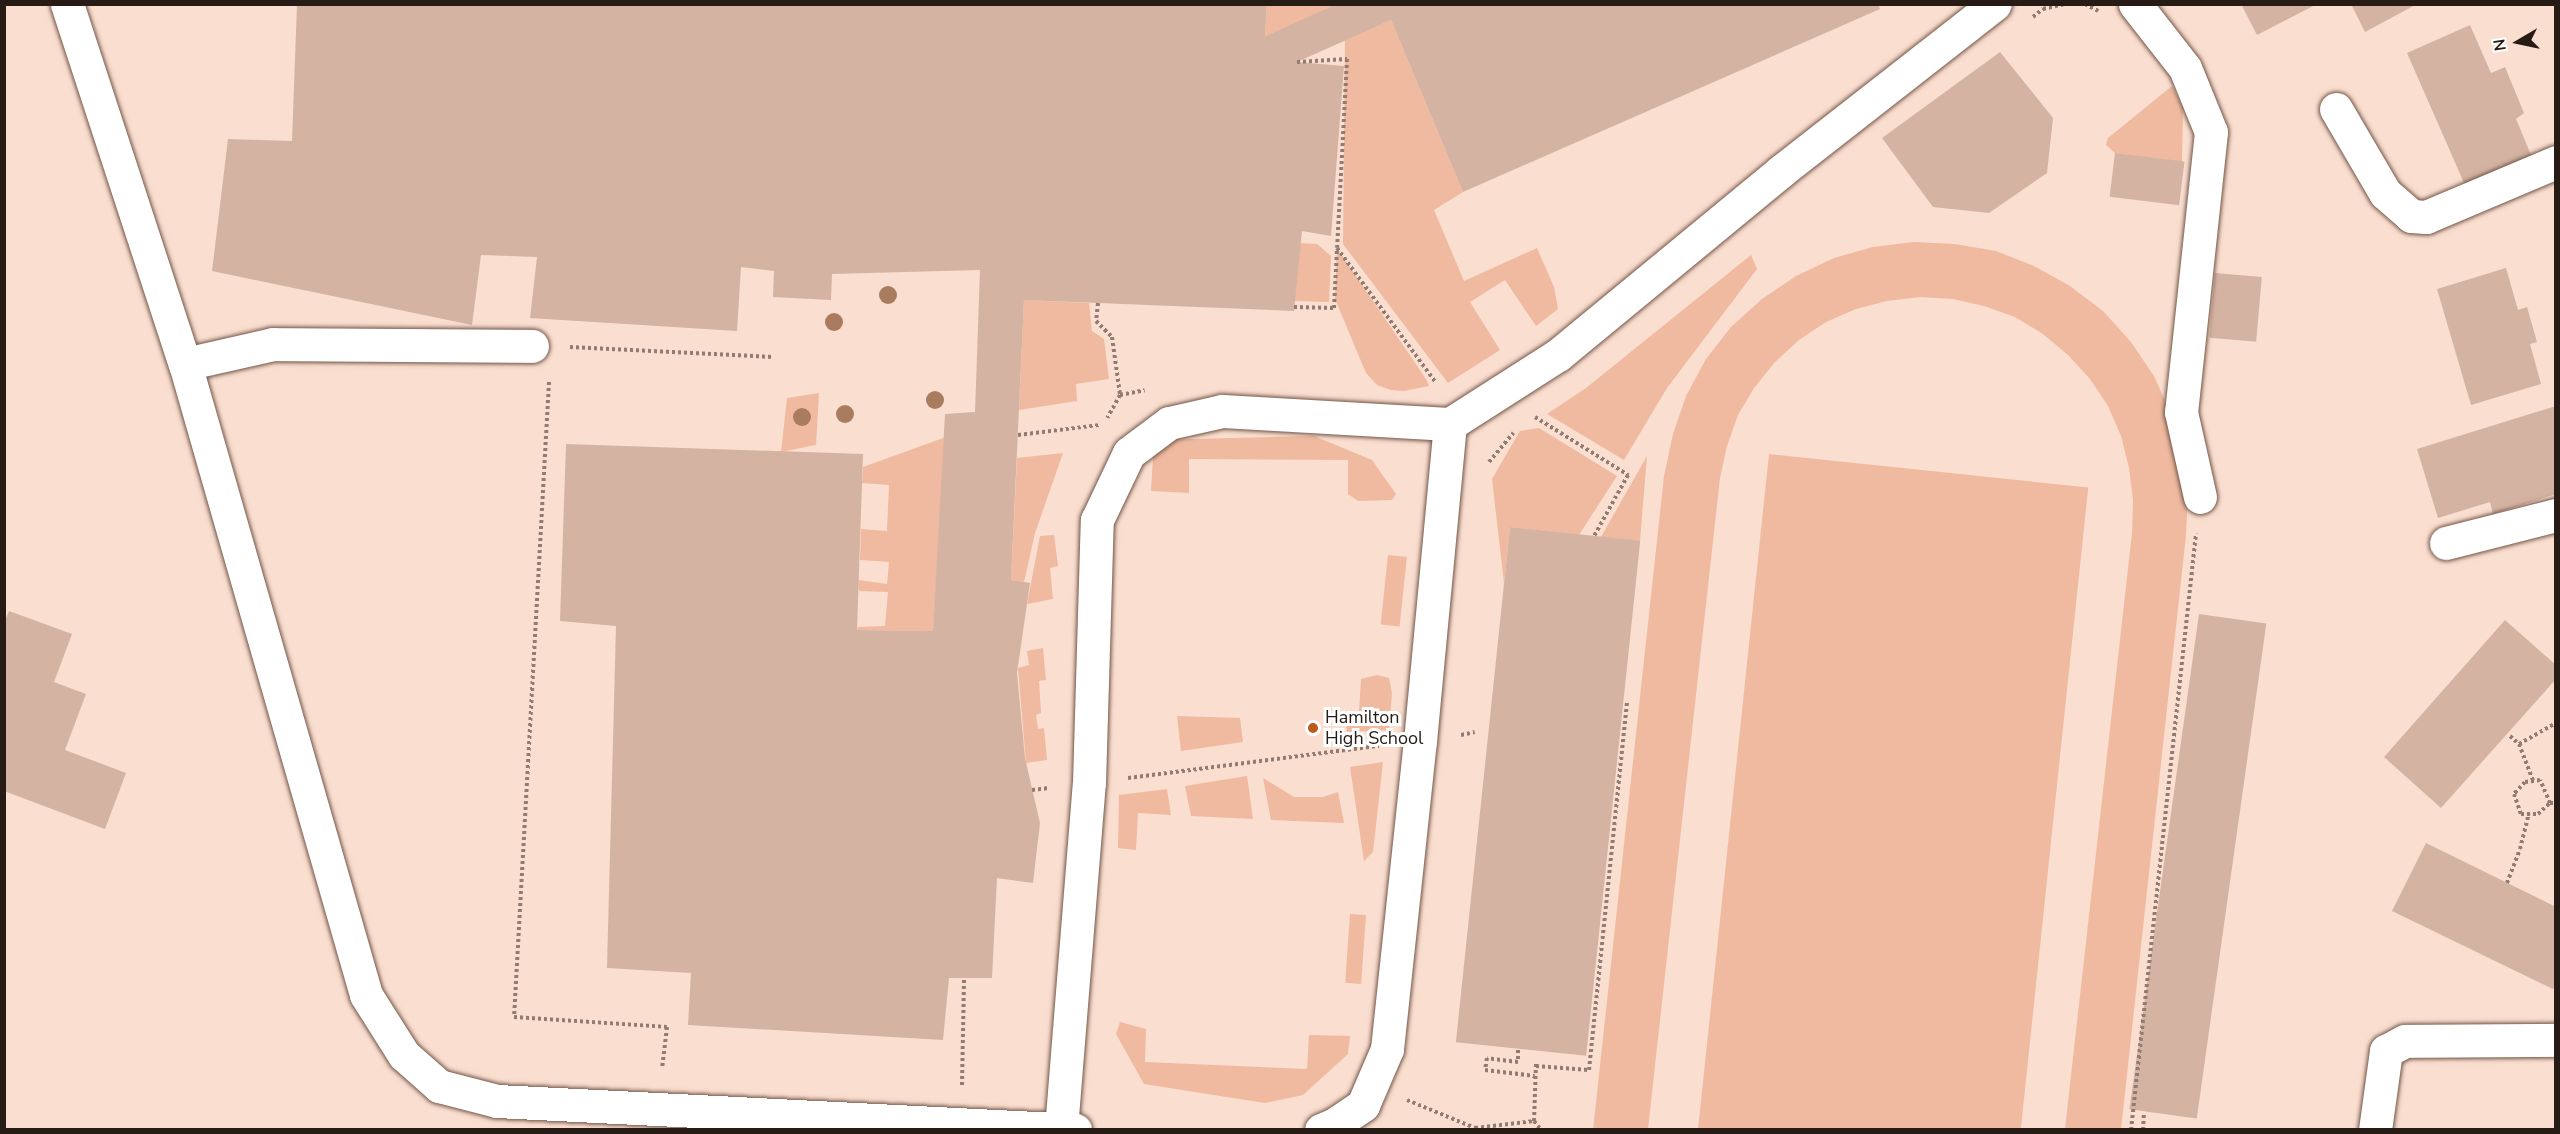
<!DOCTYPE html>
<style>
body{margin:0}
#map{position:relative;width:2560px;height:1134px;overflow:hidden;background:#faded0;font-family:"Nunito Sans",sans-serif}
div>[style]{position:absolute}
.green>*{inset:0;background:#efbaa0;transform-origin:0 0}
.building>*{inset:0;background:#d5b3a2;transform-origin:0 0}
.path>*{height:4px;margin-top:-2px;transform-origin:0;background:repeating-linear-gradient(90deg,#907c72 0 3px,transparent 0 6px)}
.roads{filter:drop-shadow(0 0 2px #725546) drop-shadow(0 0 2px #725546)}
.minor>*{height:33px;margin:-16.5px;padding:0 16.5px;transform-origin:16.5px;border-radius:16.5px;background:#fff}
.trees>*{width:18px;height:18px;margin:-9px;border-radius:50%;background:#aa7c5f}
.dots>*{width:16px;height:16px;translate:-50% -50%;box-sizing:border-box;border:3px solid #fff;border-radius:50%}
span{translate:-50% -50%;white-space:nowrap;text-align:center;line-height:1.15;-webkit-text-stroke:6px #fff;paint-order:stroke}
.poi-label{font-size:18px;color:#271b15}
.left{translate:0 -50%;text-align:left}
.frame{position:absolute;inset:0;border:6px solid #271b15;pointer-events:none}
.north{position:absolute;left:2488px;top:12px;width:60px;height:60px;-webkit-text-stroke:4px #fff;paint-order:stroke;rotate:261deg;font-size:16px;font-weight:700;line-height:24px;text-align:center;color:#271b15}
.north::after{content:'';display:block;margin:auto;width:21px;height:27px;background:#271b15;clip-path:polygon(50% 0,100% 100%,50% 72%,0 100%)}
</style>
<div id="map">
<div class="green">
<div style="clip-path:polygon(1267px 5px,1337px 5px,1265px 36px)"></div>
<div style="clip-path:polygon(1391px 20px,1463px 192px,1434px 210px,1464px 281px,1537px 248px,1554px 287px,1558px 309px,1536px 326px,1505px 280px,1470px 302px,1500px 350px,1448px 383px,1343px 244px,1345px 40px)"></div>
<div style="clip-path:polygon(2172px 86px,2183px 108px,2182px 162px,2115px 153px,2106px 145px,2108px 138px)"></div>
<div style="clip-path:polygon(1914px 242px,1955px 244px,1996px 251px,2034px 266px,2070px 286px,2103px 311px,2131px 342px,2154px 376px,2171px 414px,2188px 495px,2186px 535px,2121px 1129px,2065px 1129px,2132px 533px,2133px 500px,2129px 468px,2121px 436px,2108px 406px,2090px 379px,2068px 355px,2043px 334px,2015px 317px,1984px 306px,1953px 299px,1920px 297px,1887px 301px,1856px 309px,1826px 322px,1799px 340px,1775px 362px,1754px 388px,1738px 415px,1727px 446px,1720px 478px,1648px 1129px,1593px 1130px,1664px 476px,1673px 434px,1686px 396px,1706px 359px,1731px 327px,1762px 299px,1796px 276px,1834px 258px,1873px 247px)"></div>
<div style="clip-path:polygon(1300px 243px,1317px 244px,1331px 256px,1329px 302px,1294px 301px)"></div>
<div style="clip-path:polygon(1337px 248px,1426px 379px,1429px 386px,1404px 391px,1391px 390px,1377px 385px,1366px 373px,1335px 299px)"></div>
<div style="clip-path:polygon(1751px 255px,1757px 269px,1667px 388px,1624px 460px,1547px 414px,1586px 388px)"></div>
<div style="clip-path:polygon(1024px 300px,1089px 303px,1092px 331px,1104px 339px,1109px 379px,1076px 384px,1077px 401px,1019px 410px)"></div>
<div style="clip-path:polygon(819px 393px,816px 445px,781px 452px,787px 398px)"></div>
<div style="clip-path:polygon(1539px 428px,1617px 476px,1579px 535px,1510px 527px,1504px 583px,1492px 479px,1520px 431px)"></div>
<div style="clip-path:polygon(1314px 436px,1372px 460px,1396px 494px,1392px 500px,1358px 501px,1348px 494px,1348px 460px,1189px 459px,1189px 493px,1151px 491px,1154px 440px)"></div>
<div style="clip-path:polygon(946px 437px,933px 631px,857px 630px,858px 627px,885px 626px,888px 592px,859px 591px,858px 580px,887px 584px,889px 562px,860px 560px,861px 529px,887px 531px,889px 485px,862px 483px,863px 467px)"></div>
<div style="clip-path:polygon(1063px 453px,1035px 533px,1024px 582px,1011px 580px,1017px 458px)"></div>
<div style="left:1769px;top:454px;width:321px;height:679px;rotate:6deg"></div>
<div style="clip-path:polygon(1647px 456px,1640px 541px,1601px 537px)"></div>
<div style="clip-path:polygon(1054px 535px,1058px 566px,1050px 568px,1053px 599px,1027px 604px,1040px 536px)"></div>
<div style="left:1388px;top:555px;width:19px;height:70px;rotate:6deg"></div>
<div style="clip-path:polygon(1043px 648px,1046px 680px,1039px 681px,1041px 713px,1036px 715px,1038px 729px,1044px 728px,1047px 760px,1026px 763px,1018px 668px,1029px 665px,1027px 651px)"></div>
<div style="clip-path:polygon(1377px 675px,1389px 678px,1392px 693px,1389px 730px,1347px 732px,1345px 711px,1359px 712px,1361px 679px)"></div>
<div style="clip-path:polygon(1177px 716px,1240px 718px,1243px 742px,1181px 751px)"></div>
<div style="clip-path:polygon(1383px 762px,1373px 852px,1364px 861px,1350px 767px)"></div>
<div style="clip-path:polygon(1247px 776px,1253px 819px,1191px 816px,1185px 786px)"></div>
<div style="clip-path:polygon(1263px 778px,1294px 797px,1323px 797px,1338px 792px,1344px 823px,1271px 820px)"></div>
<div style="clip-path:polygon(1167px 789px,1171px 815px,1138px 813px,1136px 850px,1118px 848px,1119px 795px)"></div>
<div style="left:1350px;top:914px;width:16px;height:69px;rotate:4deg"></div>
<div style="clip-path:polygon(1120px 1022px,1146px 1029px,1145px 1062px,1307px 1069px,1309px 1035px,1350px 1036px,1348px 1054px,1303px 1095px,1265px 1103px,1144px 1084px,1116px 1034px)"></div>
</div>
<div class="building">
<div style="clip-path:polygon(297px 4px,1267px 4px,1265px 36px,1337px 4px,1878px 4px,1880px 9px,1463px 192px,1391px 20px,1297px 62px,1344px 66px,1331px 236px,1302px 231px,1294px 311px,1024px 300px,1011px 580px,1030px 583px,1017px 673px,1025px 758px,1040px 823px,1033px 883px,997px 878px,992px 978px,949px 978px,943px 1040px,688px 1025px,691px 973px,607px 968px,616px 626px,560px 621px,566px 444px,863px 454px,857px 630px,933px 631px,945px 414px,975px 412px,980px 270px,832px 274px,831px 300px,773px 297px,774px 271px,741px 267px,737px 331px,530px 318px,537px 257px,481px 255px,472px 325px,212px 271px,228px 139px,292px 141px)"></div>
<div style="clip-path:polygon(2241px 4px,2317px 4px,2257px 35px)"></div>
<div style="clip-path:polygon(2351px 4px,2417px 4px,2365px 32px)"></div>
<div style="clip-path:polygon(2470px 25px,2491px 73px,2505px 67px,2524px 113px,2516px 119px,2534px 162px,2468px 192px,2407px 53px)"></div>
<div style="clip-path:polygon(2000px 52px,2053px 118px,2047px 173px,1989px 213px,1933px 207px,1882px 138px)"></div>
<div style="left:2115px;top:153px;width:70px;height:44px;rotate:7deg"></div>
<div style="clip-path:polygon(2506px 268px,2518px 310px,2527px 307px,2537px 342px,2530px 344px,2541px 384px,2471px 405px,2437px 289px)"></div>
<div style="left:2215px;top:273px;width:47px;height:65px;rotate:5deg"></div>
<div style="clip-path:polygon(2556px 406px,2556px 494px,2493px 514px,2490px 502px,2438px 518px,2417px 449px)"></div>
<div style="left:1510px;top:527px;width:131px;height:518px;rotate:6deg"></div>
<div style="clip-path:polygon(9px 611px,72px 634px,54px 682px,86px 694px,65px 750px,126px 773px,105px 829px,4px 791px,4px 623px)"></div>
<div style="left:2199px;top:614px;width:68px;height:500px;rotate:8deg"></div>
<div style="clip-path:polygon(2505px 620px,2556px 665px,2556px 679px,2441px 808px,2384px 757px)"></div>
<div style="clip-path:polygon(2426px 843px,2556px 907px,2556px 984px,2553px 989px,2392px 911px)"></div>
</div>
<div class="path">
<div style="left:2085px;top:4px;width:15px;rotate:28deg"></div>
<div style="left:2033px;top:17px;width:13px;rotate:-39deg"></div>
<div style="left:2043px;top:9px;width:22px;rotate:-13deg"></div>
<div style="left:1297px;top:62px;width:50px;rotate:-3.4deg"></div>
<div style="left:1347px;top:59px;width:189px;rotate:93deg"></div>
<div style="left:1337px;top:248px;width:167px;rotate:53.7deg"></div>
<div style="left:1098px;top:303px;width:18px;rotate:96deg"></div>
<div style="left:1096px;top:321px;width:23px;rotate:45deg"></div>
<div style="left:1112px;top:337px;width:59px;rotate:82.1deg"></div>
<div style="left:1120px;top:395px;width:26px;rotate:119deg"></div>
<div style="left:1294px;top:307px;width:40px;rotate:1.4deg"></div>
<div style="left:1334px;top:308px;width:59px;rotate:-87.1deg"></div>
<div style="left:570px;top:347px;width:204px;rotate:2.8deg"></div>
<div style="left:549px;top:382px;width:636px;rotate:93.15deg"></div>
<div style="left:514px;top:1017px;width:153px;rotate:3.7deg"></div>
<div style="left:667px;top:1027px;width:42px;rotate:96.8deg"></div>
<div style="left:1120px;top:395px;width:25px;rotate:-11deg"></div>
<div style="left:1535px;top:417px;width:110px;rotate:31.9deg"></div>
<div style="left:1628px;top:475px;width:70px;rotate:119.1deg"></div>
<div style="left:1018px;top:435px;width:83px;rotate:-7deg"></div>
<div style="left:1489px;top:462px;width:38px;rotate:-50deg"></div>
<div style="left:1461px;top:735px;width:14px;rotate:-12deg"></div>
<div style="left:2510px;top:736px;width:12px;rotate:42deg"></div>
<div style="left:2519px;top:744px;width:40px;rotate:69deg"></div>
<div style="left:2519px;top:744px;width:43px;rotate:-29.6deg"></div>
<div style="left:1128px;top:778px;width:253px;rotate:-7.3deg"></div>
<div style="left:1032px;top:790px;width:17px;rotate:-7deg"></div>
<div style="left:2550px;top:803px;width:25px;rotate:-113deg"></div>
<div style="left:2540px;top:780px;width:15px;rotate:172deg"></div>
<div style="left:2525px;top:782px;width:16px;rotate:133deg"></div>
<div style="left:2514px;top:794px;width:21px;rotate:71deg"></div>
<div style="left:2521px;top:814px;width:17px"></div>
<div style="left:2538px;top:814px;width:16px;rotate:-43deg"></div>
<div style="left:2550px;top:803px;width:6px"></div>
<div style="left:2507px;top:883px;width:36px;rotate:-69deg"></div>
<div style="left:2520px;top:849px;width:36px;rotate:-76deg"></div>
<div style="left:1518px;top:1050px;width:12px;rotate:90deg"></div>
<div style="left:1518px;top:1062px;width:31px;rotate:-173deg"></div>
<div style="left:1487px;top:1058px;width:12px;rotate:99deg"></div>
<div style="left:1485px;top:1070px;width:50px;rotate:6.8deg"></div>
<div style="left:1536px;top:1066px;width:53px;rotate:4.3deg"></div>
<div style="left:1589px;top:1070px;width:371px;rotate:-84.1deg"></div>
<div style="left:962px;top:1085px;width:107px;rotate:-88.9deg"></div>
<div style="left:1407px;top:1100px;width:74px;rotate:22.4deg"></div>
<div style="left:1475px;top:1128px;width:59px;rotate:-6.8deg"></div>
<div style="left:1534px;top:1121px;width:11px;rotate:52deg"></div>
<div style="left:1534px;top:1121px;width:57px;rotate:-88deg"></div>
<div style="left:2131px;top:1130px;width:600px;rotate:-83.78deg"></div>
<div style="left:2143px;top:1130px;width:18px;rotate:-87deg"></div>
</div>
<div class="roads">
<div class="minor">
<div style="left:67px;top:4px;width:379px;rotate:71.9deg"></div>
<div style="left:185px;top:364px;width:656px;rotate:73.99deg"></div>
<div style="left:366px;top:995px;width:71px;rotate:57.7deg"></div>
<div style="left:404px;top:1055px;width:47px;rotate:41.5deg"></div>
<div style="left:439px;top:1086px;width:60px;rotate:14.5deg"></div>
<div style="left:497px;top:1101px;width:579px;rotate:2.87deg"></div>
<div style="left:2135px;top:4px;width:81px;rotate:52deg"></div>
<div style="left:2185px;top:68px;width:69px;rotate:67.9deg"></div>
<div style="left:2211px;top:132px;width:282px;rotate:96.1deg"></div>
<div style="left:2181px;top:412px;width:87px;rotate:77.4deg"></div>
<div style="left:2336px;top:109px;width:97px;rotate:59.7deg"></div>
<div style="left:2385px;top:193px;width:35px;rotate:41deg"></div>
<div style="left:2411px;top:216px;width:15px;rotate:4deg"></div>
<div style="left:2426px;top:217px;width:141px;rotate:-22.9deg"></div>
<div style="left:185px;top:364px;width:90px;rotate:-12.8deg"></div>
<div style="left:273px;top:344px;width:259px;rotate:0.4deg"></div>
<div style="left:2446px;top:543px;width:114px;rotate:-14.3deg"></div>
<div style="left:1061px;top:1129px;width:347px;rotate:-85.4deg"></div>
<div style="left:1089px;top:783px;width:263px;rotate:-88.3deg"></div>
<div style="left:1097px;top:520px;width:74px;rotate:-64.5deg"></div>
<div style="left:1129px;top:453px;width:50px;rotate:-36.9deg"></div>
<div style="left:1169px;top:423px;width:54px;rotate:-12.8deg"></div>
<div style="left:1222px;top:411px;width:228px;rotate:3.3deg"></div>
<div style="left:1450px;top:424px;width:128px;rotate:-32.6deg"></div>
<div style="left:1558px;top:355px;width:289px;rotate:-39.5deg"></div>
<div style="left:1781px;top:171px;width:271px;rotate:-38deg"></div>
<div style="left:1321px;top:1130px;width:15px;rotate:-23deg"></div>
<div style="left:1335px;top:1124px;width:34px;rotate:-34deg"></div>
<div style="left:1363px;top:1105px;width:61px;rotate:-66.8deg"></div>
<div style="left:1387px;top:1049px;width:310px;rotate:-83.9deg"></div>
<div style="left:1420px;top:741px;width:318px;rotate:-84.6deg"></div>
<div style="left:2375px;top:1130px;width:80px;rotate:-82.1deg"></div>
<div style="left:2386px;top:1051px;width:21px;rotate:-28deg"></div>
<div style="left:2405px;top:1041px;width:151px;rotate:-0.4deg"></div>
</div>
</div>
<div class="trees">
<div style="left:888px;top:295px"></div>
<div style="left:834px;top:322px"></div>
<div style="left:935px;top:400px"></div>
<div style="left:845px;top:414px"></div>
<div style="left:802px;top:417px"></div>
</div>
<div class="dots">
<div style="left:1313px;top:728px;background:#bd5b1d"></div>
</div>
<div class="poi-label">
<span class="left" style="left:1325px;top:728px">Hamilton<br>High School</span>
</div>
<div class="frame"></div>
<div class="north">N</div>
</div>
